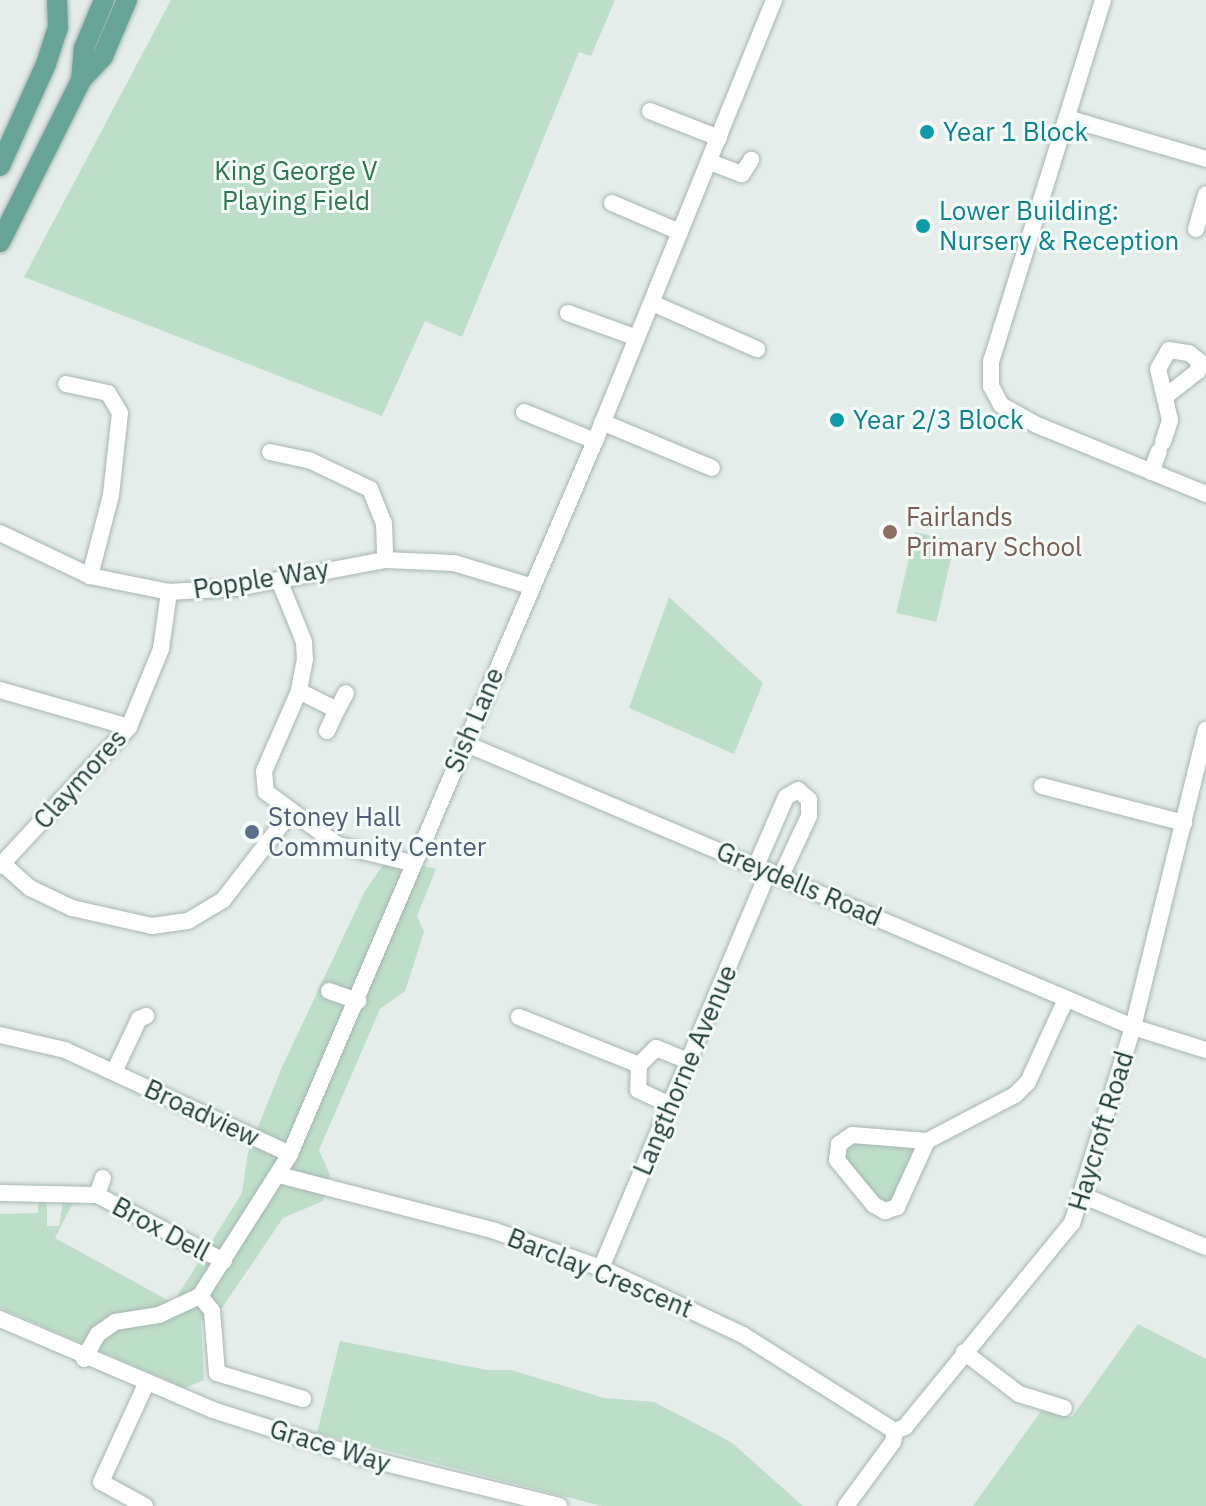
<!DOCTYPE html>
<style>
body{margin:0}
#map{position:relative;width:1206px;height:1506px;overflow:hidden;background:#e4edea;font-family:"IBM Plex Sans",sans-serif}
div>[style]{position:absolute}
.green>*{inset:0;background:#bddec8;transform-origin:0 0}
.roads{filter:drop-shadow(0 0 2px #a6b5b2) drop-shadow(0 0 2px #a6b5b2)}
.minor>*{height:16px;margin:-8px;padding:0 8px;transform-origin:8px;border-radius:8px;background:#fff}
.major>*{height:20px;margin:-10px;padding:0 10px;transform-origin:10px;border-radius:10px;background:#68a398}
.dots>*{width:22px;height:22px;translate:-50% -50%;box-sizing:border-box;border:4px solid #f4faf7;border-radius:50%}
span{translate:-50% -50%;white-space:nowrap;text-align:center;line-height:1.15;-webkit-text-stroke:6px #f4faf7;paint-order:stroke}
.culture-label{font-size:26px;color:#0d838f}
.left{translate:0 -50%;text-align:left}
.park-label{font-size:26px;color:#2d764f}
.education-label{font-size:26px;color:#785e54}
.street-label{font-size:26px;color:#233f3a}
.service-label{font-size:26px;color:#4e5e75}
</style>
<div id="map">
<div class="green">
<div style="clip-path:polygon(171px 0,615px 0,591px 56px,579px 52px,462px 337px,425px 321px,382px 416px,24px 277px)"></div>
<div style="left:915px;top:532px;width:41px;height:83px;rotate:13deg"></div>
<div style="clip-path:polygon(669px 597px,763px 683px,734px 754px,629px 708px)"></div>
<div style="clip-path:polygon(388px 858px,436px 869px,417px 916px,424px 932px,405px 991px,380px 1009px,319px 1150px,330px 1175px,323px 1201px,283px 1218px,211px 1324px,201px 1320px,204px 1380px,185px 1388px,0 1308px,0 1214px,38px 1213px,38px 1199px,47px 1205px,47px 1226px,59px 1226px,63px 1202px,75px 1199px,55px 1238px,173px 1303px,242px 1193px,248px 1152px,282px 1067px,365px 891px)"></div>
<div style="clip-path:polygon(850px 1142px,915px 1149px,898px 1199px,883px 1203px,844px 1160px,843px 1147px)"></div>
<div style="clip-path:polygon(1138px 1324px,1206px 1359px,1206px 1506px,973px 1506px,1041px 1411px,1072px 1417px)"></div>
<div style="clip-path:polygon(340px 1341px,487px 1370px,511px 1370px,604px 1398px,654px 1402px,731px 1442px,803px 1506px,602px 1506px,317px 1433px)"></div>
</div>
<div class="roads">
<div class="minor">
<div style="left:1103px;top:0;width:378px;rotate:107.2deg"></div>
<div style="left:991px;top:361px;width:25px;rotate:90deg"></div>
<div style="left:991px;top:386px;width:21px;rotate:62deg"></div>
<div style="left:1001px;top:405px;width:41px;rotate:29.1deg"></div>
<div style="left:1037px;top:425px;width:183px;rotate:22.2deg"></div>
<div style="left:650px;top:111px;width:74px;rotate:21.4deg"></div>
<div style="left:1067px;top:118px;width:145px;rotate:16.4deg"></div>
<div style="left:710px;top:162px;width:34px;rotate:21deg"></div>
<div style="left:742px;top:174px;width:17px;rotate:-57deg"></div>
<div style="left:612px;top:203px;width:74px;rotate:23.1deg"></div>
<div style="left:1196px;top:229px;width:36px;rotate:-74deg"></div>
<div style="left:652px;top:303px;width:115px;rotate:23.7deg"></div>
<div style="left:568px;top:313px;width:73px;rotate:19.9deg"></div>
<div style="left:66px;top:384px;width:43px;rotate:12.1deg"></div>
<div style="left:108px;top:393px;width:23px;rotate:59deg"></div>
<div style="left:120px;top:413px;width:82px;rotate:96.3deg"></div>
<div style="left:111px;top:495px;width:84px;rotate:104.5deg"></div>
<div style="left:524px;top:412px;width:77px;rotate:22.2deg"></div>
<div style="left:602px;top:422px;width:119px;rotate:22.7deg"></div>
<div style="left:1163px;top:442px;width:23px;rotate:-72deg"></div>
<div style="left:1170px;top:420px;width:52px;rotate:-103.2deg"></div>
<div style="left:1158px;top:369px;width:22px;rotate:-60deg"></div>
<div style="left:1169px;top:350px;width:20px;rotate:9deg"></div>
<div style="left:1189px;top:353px;width:13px;rotate:39deg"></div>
<div style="left:1199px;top:361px;width:10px;rotate:96deg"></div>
<div style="left:1198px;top:371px;width:41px;rotate:142deg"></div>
<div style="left:270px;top:452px;width:40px;rotate:12deg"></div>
<div style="left:309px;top:460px;width:68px;rotate:25.4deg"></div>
<div style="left:370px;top:489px;width:37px;rotate:68deg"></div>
<div style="left:384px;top:523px;width:37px;rotate:88deg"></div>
<div style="left:1151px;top:472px;width:22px;rotate:-69deg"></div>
<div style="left:0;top:533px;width:100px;rotate:25.5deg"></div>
<div style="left:90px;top:576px;width:81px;rotate:11.4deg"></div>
<div style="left:169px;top:592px;width:68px;rotate:-3.4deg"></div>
<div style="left:237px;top:588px;width:151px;rotate:-10.7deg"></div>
<div style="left:385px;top:560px;width:69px;rotate:2.5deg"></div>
<div style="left:454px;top:563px;width:79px;rotate:16.8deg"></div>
<div style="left:279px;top:580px;width:67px;rotate:68deg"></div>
<div style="left:304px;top:642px;width:17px;rotate:87deg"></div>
<div style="left:305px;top:659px;width:33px;rotate:101deg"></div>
<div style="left:299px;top:691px;width:87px;rotate:113.6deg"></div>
<div style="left:264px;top:771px;width:21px;rotate:85deg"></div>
<div style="left:266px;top:792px;width:89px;rotate:36.4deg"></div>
<div style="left:338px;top:845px;width:76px;rotate:13.7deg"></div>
<div style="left:0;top:690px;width:134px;rotate:16deg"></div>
<div style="left:299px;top:691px;width:42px;rotate:26.6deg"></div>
<div style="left:337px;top:710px;width:19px;rotate:-62deg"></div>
<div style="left:327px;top:731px;width:23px;rotate:-65deg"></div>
<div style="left:464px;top:743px;width:727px;rotate:23deg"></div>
<div style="left:1133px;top:1027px;width:77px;rotate:17.5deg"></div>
<div style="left:1042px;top:786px;width:147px;rotate:14.6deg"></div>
<div style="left:2px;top:863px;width:38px;rotate:42deg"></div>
<div style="left:30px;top:888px;width:47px;rotate:25.5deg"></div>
<div style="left:72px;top:908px;width:82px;rotate:12.7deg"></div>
<div style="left:152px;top:926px;width:36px;rotate:-8deg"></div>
<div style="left:188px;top:921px;width:41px;rotate:-31deg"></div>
<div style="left:223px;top:900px;width:111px;rotate:-52.3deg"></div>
<div style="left:0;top:866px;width:190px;rotate:-47.1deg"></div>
<div style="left:129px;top:727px;width:84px;rotate:-67.7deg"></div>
<div style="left:161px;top:649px;width:58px;rotate:-82deg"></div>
<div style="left:756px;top:866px;width:75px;rotate:-66.5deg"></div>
<div style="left:786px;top:797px;width:14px;rotate:-30deg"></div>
<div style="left:798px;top:790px;width:15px;rotate:42deg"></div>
<div style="left:809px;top:800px;width:16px;rotate:90deg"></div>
<div style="left:809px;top:816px;width:66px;rotate:115deg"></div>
<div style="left:329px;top:991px;width:31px;rotate:19deg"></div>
<div style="left:519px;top:1017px;width:129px;rotate:21.8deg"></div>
<div style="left:639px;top:1065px;width:24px;rotate:-45deg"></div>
<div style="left:656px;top:1048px;width:35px;rotate:22deg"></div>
<div style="left:0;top:1035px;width:67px;rotate:13deg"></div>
<div style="left:65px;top:1050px;width:248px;rotate:24.8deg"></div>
<div style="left:639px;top:1065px;width:25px;rotate:92deg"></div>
<div style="left:638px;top:1090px;width:35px;rotate:25deg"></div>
<div style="left:114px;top:1072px;width:59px;rotate:-64.7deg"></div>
<div style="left:139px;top:1019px;width:8px;rotate:-23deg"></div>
<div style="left:927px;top:1141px;width:75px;rotate:-175.4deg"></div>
<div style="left:852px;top:1135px;width:16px;rotate:145deg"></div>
<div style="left:839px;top:1144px;width:16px;rotate:97deg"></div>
<div style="left:837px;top:1160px;width:58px;rotate:50.6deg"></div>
<div style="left:874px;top:1205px;width:13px;rotate:29deg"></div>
<div style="left:885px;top:1211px;width:13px;rotate:-18deg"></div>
<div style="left:897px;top:1207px;width:72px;rotate:-65.6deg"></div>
<div style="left:927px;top:1141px;width:99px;rotate:-27.6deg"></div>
<div style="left:1015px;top:1095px;width:18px;rotate:-45deg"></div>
<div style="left:1028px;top:1082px;width:91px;rotate:-65.4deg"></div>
<div style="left:279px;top:1175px;width:223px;rotate:14.5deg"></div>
<div style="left:495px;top:1231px;width:112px;rotate:19.2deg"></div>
<div style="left:601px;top:1268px;width:157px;rotate:25.3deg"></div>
<div style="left:743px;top:1335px;width:180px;rotate:32.3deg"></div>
<div style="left:0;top:1193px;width:97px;rotate:1.2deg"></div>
<div style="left:97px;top:1195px;width:143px;rotate:27.5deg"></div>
<div style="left:97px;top:1195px;width:18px;rotate:-71deg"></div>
<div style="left:1084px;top:1196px;width:132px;rotate:22.7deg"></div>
<div style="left:601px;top:1268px;width:431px;rotate:-67.1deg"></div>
<div style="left:200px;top:1296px;width:19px;rotate:51deg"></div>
<div style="left:212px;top:1311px;width:62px;rotate:85.4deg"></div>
<div style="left:217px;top:1373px;width:90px;rotate:16.8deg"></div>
<div style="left:0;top:1319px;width:232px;rotate:23.1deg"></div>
<div style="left:213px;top:1410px;width:154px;rotate:17.7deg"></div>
<div style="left:360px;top:1457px;width:205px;rotate:13.8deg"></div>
<div style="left:964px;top:1352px;width:69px;rotate:37.4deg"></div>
<div style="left:1019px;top:1394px;width:47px;rotate:17.3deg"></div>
<div style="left:84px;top:1359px;width:29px;rotate:-61deg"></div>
<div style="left:98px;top:1334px;width:21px;rotate:-35deg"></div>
<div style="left:115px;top:1322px;width:45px;rotate:-9deg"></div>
<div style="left:159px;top:1315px;width:45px;rotate:-24.9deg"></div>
<div style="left:200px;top:1296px;width:168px;rotate:-57.6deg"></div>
<div style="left:290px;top:1154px;width:775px;rotate:-66.84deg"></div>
<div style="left:595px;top:441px;width:476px;rotate:-67.9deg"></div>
<div style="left:895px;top:1431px;width:11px;rotate:-22deg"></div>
<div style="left:905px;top:1427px;width:264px;rotate:-50.7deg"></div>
<div style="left:1072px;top:1223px;width:205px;rotate:-72.7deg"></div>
<div style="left:1133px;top:1027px;width:306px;rotate:-76.2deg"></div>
<div style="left:145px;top:1506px;width:50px;rotate:-151.4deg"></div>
<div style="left:101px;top:1482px;width:108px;rotate:-65.3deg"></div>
<div style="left:846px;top:1506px;width:79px;rotate:-53.7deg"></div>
<div style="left:893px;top:1442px;width:11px;rotate:-80deg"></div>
</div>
<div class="major">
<div style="left:81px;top:80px;width:32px;rotate:-85deg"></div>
<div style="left:84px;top:48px;width:52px;rotate:-67.4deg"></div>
<div style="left:0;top:166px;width:112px;rotate:-65.7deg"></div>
<div style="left:46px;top:64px;width:38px;rotate:-72deg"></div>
<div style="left:58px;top:28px;width:28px;rotate:-92deg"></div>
<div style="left:0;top:242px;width:181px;rotate:-63.4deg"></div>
<div style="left:81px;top:80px;width:33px;rotate:-47deg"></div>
<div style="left:103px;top:56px;width:61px;rotate:-66.8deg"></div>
</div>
</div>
<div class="dots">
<div style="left:927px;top:132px;background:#0f9aa8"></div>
<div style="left:923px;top:226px;background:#0f9aa8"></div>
<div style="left:837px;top:420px;background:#0f9aa8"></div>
<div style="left:890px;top:532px;background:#8d6e63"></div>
<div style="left:252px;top:832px;background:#5c6f8a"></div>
</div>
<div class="culture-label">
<span class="left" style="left:943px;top:132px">Year 1 Block</span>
<span class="left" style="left:939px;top:226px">Lower Building:<br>Nursery &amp; Reception</span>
<span class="left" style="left:853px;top:420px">Year 2/3 Block</span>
</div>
<div class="park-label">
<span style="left:296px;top:186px">King George V<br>Playing Field</span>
</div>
<div class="education-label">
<span class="left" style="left:906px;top:532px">Fairlands<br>Primary School</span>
</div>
<div class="street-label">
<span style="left:261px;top:579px;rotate:-9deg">Popple Way</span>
<span style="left:474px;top:720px;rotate:-67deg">Sish Lane</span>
<span style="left:80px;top:779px;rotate:-48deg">Claymores</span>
<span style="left:799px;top:884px;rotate:23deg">Greydells Road</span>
<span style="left:685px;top:1070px;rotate:-67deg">Langthorne Avenue</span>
<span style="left:202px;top:1113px;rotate:25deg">Broadview</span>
<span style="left:1101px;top:1131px;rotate:-73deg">Haycroft Road</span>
<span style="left:161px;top:1229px;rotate:28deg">Brox Dell</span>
<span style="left:600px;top:1273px;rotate:22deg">Barclay Crescent</span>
<span style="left:330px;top:1446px;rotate:17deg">Grace Way</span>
</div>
<div class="service-label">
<span class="left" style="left:268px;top:832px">Stoney Hall<br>Community Center</span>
</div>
</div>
